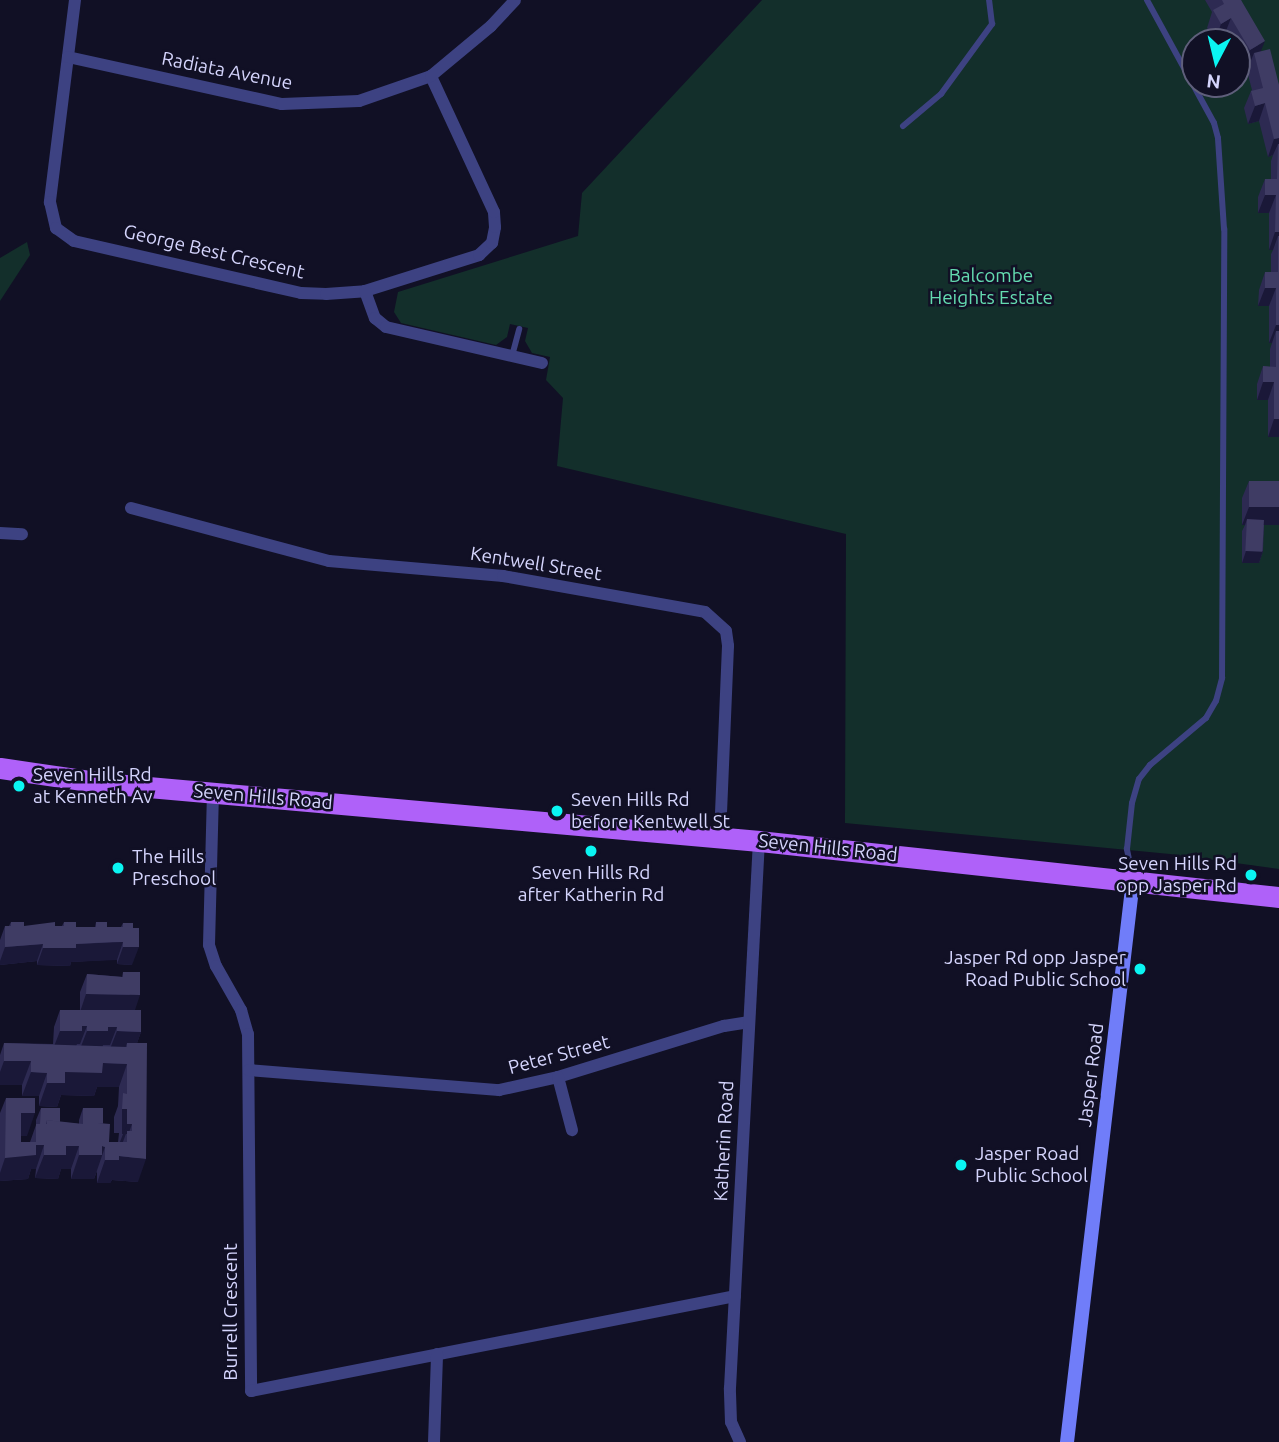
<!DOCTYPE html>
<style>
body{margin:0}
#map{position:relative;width:1279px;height:1442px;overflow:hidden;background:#111025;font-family:Ubuntu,sans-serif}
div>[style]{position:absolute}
.green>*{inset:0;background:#132f2b}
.lane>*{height:6px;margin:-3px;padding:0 3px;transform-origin:3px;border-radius:3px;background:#3d4282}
.street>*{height:12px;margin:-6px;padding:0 6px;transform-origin:6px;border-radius:6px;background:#3d4282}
.secondary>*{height:14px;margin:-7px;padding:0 7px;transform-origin:7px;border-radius:7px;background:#707df9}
.primary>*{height:21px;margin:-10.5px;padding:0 10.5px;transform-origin:10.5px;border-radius:10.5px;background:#af61f9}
.wall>*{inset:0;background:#2d2a52}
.shaded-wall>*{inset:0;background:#1a1838;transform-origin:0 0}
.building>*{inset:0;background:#3f3c64;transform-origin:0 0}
.dots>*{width:19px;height:19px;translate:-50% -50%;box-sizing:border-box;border:4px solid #111025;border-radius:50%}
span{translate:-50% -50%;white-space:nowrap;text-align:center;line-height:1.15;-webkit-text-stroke:5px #111025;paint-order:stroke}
.street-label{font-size:19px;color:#d5d5fd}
.park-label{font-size:19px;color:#64dbb0}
.poi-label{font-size:19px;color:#d5d5fd}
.left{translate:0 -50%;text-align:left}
.right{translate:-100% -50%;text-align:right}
.north{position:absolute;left:1181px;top:28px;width:70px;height:70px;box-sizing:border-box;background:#111025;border:2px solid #5f5f7b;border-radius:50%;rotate:187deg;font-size:19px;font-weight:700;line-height:28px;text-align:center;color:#d5d5fd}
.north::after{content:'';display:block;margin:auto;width:24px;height:32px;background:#0af5f2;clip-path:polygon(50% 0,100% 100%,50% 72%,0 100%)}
</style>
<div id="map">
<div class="green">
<div style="clip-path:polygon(evenodd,762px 0,1279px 0,1279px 869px,1170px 854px,845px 823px,846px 534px,557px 466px,563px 398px,546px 380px,550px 357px,532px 353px,525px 341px,528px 328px,510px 324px,507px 337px,496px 345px,401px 323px,394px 312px,398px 292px,578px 236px,582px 193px,762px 0,1195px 42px,1237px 42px,1237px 84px,1195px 84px,1195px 42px)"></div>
<div style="clip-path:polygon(27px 242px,30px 255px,0 301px,0 258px)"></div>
</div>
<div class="lane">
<div style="left:903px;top:126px;width:50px;rotate:-40.1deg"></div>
<div style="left:941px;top:94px;width:87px;rotate:-53.9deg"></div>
<div style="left:992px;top:24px;width:24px;rotate:-97deg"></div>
<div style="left:512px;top:356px;width:28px;rotate:-75deg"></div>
<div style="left:1133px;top:878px;width:30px;rotate:-102deg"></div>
<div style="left:1127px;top:849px;width:46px;rotate:-83.8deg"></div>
<div style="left:1132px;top:803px;width:25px;rotate:-74deg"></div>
<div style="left:1139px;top:779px;width:18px;rotate:-52deg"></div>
<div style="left:1150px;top:765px;width:73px;rotate:-40deg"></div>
<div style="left:1206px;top:718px;width:20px;rotate:-60deg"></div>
<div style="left:1216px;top:701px;width:24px;rotate:-75deg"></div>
<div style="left:1222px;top:678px;width:449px;rotate:-89.7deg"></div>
<div style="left:1224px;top:229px;width:91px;rotate:-93.8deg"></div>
<div style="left:1218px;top:138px;width:16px;rotate:-105deg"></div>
<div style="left:1214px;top:123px;width:140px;rotate:-118.6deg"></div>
</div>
<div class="street">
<div style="left:75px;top:0;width:204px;rotate:97.1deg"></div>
<div style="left:50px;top:202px;width:27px;rotate:77deg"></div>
<div style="left:56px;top:228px;width:22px;rotate:36deg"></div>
<div style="left:74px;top:241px;width:233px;rotate:12.9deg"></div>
<div style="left:301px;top:293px;width:25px;rotate:2deg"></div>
<div style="left:326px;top:294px;width:39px;rotate:-4deg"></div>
<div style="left:365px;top:291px;width:120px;rotate:-17.5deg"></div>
<div style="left:479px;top:255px;width:18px;rotate:-43deg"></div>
<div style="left:492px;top:243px;width:16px;rotate:-79deg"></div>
<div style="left:495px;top:227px;width:15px;rotate:-94deg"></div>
<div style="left:494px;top:212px;width:150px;rotate:-114.9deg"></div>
<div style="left:68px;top:57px;width:219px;rotate:12.4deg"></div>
<div style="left:282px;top:104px;width:77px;rotate:-2.2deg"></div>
<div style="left:359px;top:101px;width:76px;rotate:-19.1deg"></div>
<div style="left:431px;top:76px;width:78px;rotate:-39.8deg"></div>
<div style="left:491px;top:26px;width:35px;rotate:-47deg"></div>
<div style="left:365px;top:291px;width:29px;rotate:70deg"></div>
<div style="left:375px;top:318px;width:14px;rotate:39deg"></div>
<div style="left:386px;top:327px;width:160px;rotate:13deg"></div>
<div style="left:131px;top:508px;width:205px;rotate:15deg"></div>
<div style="left:329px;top:561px;width:175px;rotate:4.9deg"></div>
<div style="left:503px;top:576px;width:205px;rotate:10.1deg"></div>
<div style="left:705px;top:612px;width:28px;rotate:42deg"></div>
<div style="left:726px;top:631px;width:15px;rotate:82deg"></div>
<div style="left:728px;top:646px;width:191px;rotate:92.4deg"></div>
<div style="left:0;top:533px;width:22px;rotate:3deg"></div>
<div style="left:213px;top:792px;width:153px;rotate:91.5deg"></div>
<div style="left:209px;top:945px;width:22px;rotate:72deg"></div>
<div style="left:216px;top:966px;width:51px;rotate:60.4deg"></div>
<div style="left:241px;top:1010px;width:25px;rotate:74deg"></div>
<div style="left:248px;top:1034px;width:357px;rotate:89.5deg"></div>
<div style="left:251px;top:1391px;width:493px;rotate:-11.1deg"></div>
<div style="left:249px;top:1070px;width:251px;rotate:4.6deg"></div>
<div style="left:499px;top:1090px;width:60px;rotate:-12.4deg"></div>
<div style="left:558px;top:1077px;width:174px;rotate:-17.1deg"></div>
<div style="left:724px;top:1026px;width:24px;rotate:-9deg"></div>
<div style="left:558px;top:1077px;width:55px;rotate:75.2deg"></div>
<div style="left:434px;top:1442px;width:88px;rotate:-88deg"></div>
<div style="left:740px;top:1442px;width:22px;rotate:-114deg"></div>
<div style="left:731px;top:1422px;width:34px;rotate:-92deg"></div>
<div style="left:730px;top:1388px;width:548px;rotate:-86.97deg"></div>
</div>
<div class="secondary">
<div style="left:1067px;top:1442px;width:566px;rotate:-83.3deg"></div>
</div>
<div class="primary">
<div style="left:0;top:768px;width:104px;rotate:8.3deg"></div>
<div style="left:103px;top:783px;width:659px;rotate:5.05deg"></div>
<div style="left:759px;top:841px;width:523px;rotate:6.15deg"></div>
</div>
<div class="wall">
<div style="clip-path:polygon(1205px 0,1241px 0,1261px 51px,1279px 85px,1279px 437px,1268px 437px,1268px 400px,1257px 400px,1257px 384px,1263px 366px,1270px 367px,1270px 349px,1272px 343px,1269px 343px,1269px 306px,1258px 306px,1259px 290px,1265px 272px,1271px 272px,1271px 254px,1273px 250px,1269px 250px,1269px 213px,1258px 213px,1258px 197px,1265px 179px,1271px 179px,1271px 161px,1273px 155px,1268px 157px,1259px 121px,1248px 124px,1244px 108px,1251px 91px,1252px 90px,1247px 71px,1250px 63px,1243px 68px,1237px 57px,1237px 42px,1228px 42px,1224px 36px,1215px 41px,1207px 28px,1212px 12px)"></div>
<div style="clip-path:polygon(1249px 481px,1279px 481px,1279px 525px,1264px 525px,1263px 551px,1259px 563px,1242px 563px,1242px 531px,1245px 525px,1242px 525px,1242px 498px)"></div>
<div style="clip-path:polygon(11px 922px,24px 926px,62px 926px,64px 922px,76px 927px,95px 927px,96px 922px,107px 927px,121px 927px,123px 923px,132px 965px,117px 964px,117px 960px,106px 960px,71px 962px,70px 966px,37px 965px,37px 961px,0 965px,0 940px,5px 926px,9px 926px)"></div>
<div style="clip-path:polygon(123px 972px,141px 1032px,137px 1043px,138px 1182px,112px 1180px,110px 1183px,97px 1183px,97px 1171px,94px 1179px,71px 1179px,71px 1169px,61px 1169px,58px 1179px,35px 1178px,36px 1169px,31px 1169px,28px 1179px,0 1181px,0 1113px,6px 1098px,27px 1136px,21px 1136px,21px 1142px,30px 1142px,36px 1125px,36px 1120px,41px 1108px,60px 1122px,79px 1124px,79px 1120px,83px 1108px,103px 1123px,109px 1142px,118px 1142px,119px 1133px,114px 1133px,114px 1117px,118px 1106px,119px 1087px,97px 1087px,94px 1096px,61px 1095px,57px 1107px,39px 1106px,39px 1096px,22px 1096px,22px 1085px,0 1085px,0 1055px,4px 1043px,53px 1044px,54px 1027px,60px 1010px,80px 1010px,80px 992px,87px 974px,122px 977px)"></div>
</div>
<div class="shaded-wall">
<div style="clip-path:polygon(1231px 18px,1224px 36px,1215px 41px,1221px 24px)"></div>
<div style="clip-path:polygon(1265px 41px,1258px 58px,1254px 53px,1250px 63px,1243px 68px,1250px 50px)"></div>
<div style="clip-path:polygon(1265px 103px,1259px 121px,1248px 124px,1255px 106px)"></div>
<div style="clip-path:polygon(1279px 138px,1279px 154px,1278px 144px,1273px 155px,1268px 157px,1274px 139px)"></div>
<div style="clip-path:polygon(1265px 195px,1276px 195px,1269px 213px,1258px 213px)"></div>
<div style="clip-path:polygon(1275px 232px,1279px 232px,1279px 250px,1278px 236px,1273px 250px,1269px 250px)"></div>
<div style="clip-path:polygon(1265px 288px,1276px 288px,1269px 306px,1258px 306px)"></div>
<div style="clip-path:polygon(1276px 325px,1279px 325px,1279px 343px,1276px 331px,1272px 343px,1269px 343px)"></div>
<div style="clip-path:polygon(1263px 382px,1274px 382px,1268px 400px,1257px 400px)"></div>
<div style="clip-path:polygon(1274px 419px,1279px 419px,1279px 437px,1268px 437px)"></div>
<div style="clip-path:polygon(1249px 507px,1279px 507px,1279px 525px,1247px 525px,1247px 519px,1245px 525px,1242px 525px)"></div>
<div style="clip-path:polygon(1246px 551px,1263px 551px,1259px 563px,1242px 563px)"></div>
<div style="clip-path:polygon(123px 942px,117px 960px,71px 962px,70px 966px,37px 965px,43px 948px,76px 944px)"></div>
<div style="clip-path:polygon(43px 944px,37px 961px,0 965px,0 961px,5px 947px)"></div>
<div style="clip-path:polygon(123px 947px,139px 947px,132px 965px,117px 964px)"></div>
<div style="clip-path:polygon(86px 994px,140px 995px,134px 1013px,80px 1012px)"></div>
<div style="clip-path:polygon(82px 1026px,87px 1026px,80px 1044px,77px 1044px,75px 1049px,53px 1049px,60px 1031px)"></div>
<div style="clip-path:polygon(108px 1027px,117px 1027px,110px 1045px,103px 1045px,102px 1049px,80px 1049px,87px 1031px)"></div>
<div style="clip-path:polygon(117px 1031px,141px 1032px,135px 1049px,127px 1043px,125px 1049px,110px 1049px)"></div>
<div style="clip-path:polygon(4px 1061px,31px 1061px,22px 1085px,0 1085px,0 1072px)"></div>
<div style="clip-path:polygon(103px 1063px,127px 1064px,119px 1087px,97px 1087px,94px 1096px,61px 1095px,57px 1107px,39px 1106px,47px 1083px,65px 1072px)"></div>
<div style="clip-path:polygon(31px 1072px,47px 1073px,39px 1096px,22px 1096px)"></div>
<div style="left:122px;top:1109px;width:5px;height:25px"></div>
<div style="clip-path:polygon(21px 1113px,35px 1113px,27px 1136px,13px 1136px)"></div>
<div style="clip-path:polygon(127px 1124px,132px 1124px,127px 1138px,127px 1131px,121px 1147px,118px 1147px)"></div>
<div style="clip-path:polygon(36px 1145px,44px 1145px,36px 1169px,31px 1169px,28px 1179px,0 1181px,0 1173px,5px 1158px)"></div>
<div style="clip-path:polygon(66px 1146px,79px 1146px,71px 1169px,61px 1169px,58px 1179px,35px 1178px,44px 1155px)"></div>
<div style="clip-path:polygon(102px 1146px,105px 1147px,94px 1179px,71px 1179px,79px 1155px)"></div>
<div style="clip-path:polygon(119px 1156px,146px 1159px,138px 1182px,112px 1180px,110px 1183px,97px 1183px,105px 1160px)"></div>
</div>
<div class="building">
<div style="clip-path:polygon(1222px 0,1241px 0,1265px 41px,1250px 50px,1231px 18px,1221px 24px,1213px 10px,1224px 4px)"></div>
<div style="clip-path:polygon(1270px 49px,1279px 85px,1279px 138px,1274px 139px,1265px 103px,1255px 106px,1251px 91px,1263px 88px,1254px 53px)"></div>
<div style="clip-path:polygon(1278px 144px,1279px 144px,1279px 232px,1275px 232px,1276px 195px,1265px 195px,1265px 179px,1277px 179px)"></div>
<div style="clip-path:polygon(1278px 236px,1279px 236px,1279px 325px,1276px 325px,1276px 288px,1265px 288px,1265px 272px,1278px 272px)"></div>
<div style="clip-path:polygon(1276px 331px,1279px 331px,1279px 419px,1274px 419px,1274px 382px,1263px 382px,1263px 366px,1276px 367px)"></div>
<div style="left:1249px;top:481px;width:30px;height:26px"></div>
<div style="left:1247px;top:519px;width:17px;height:32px;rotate:3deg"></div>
<div style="clip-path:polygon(11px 922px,24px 922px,24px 926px,55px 922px,55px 926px,64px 926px,64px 922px,76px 922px,76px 927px,96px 927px,96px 922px,107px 922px,107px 927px,123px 927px,123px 923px,133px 923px,133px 928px,139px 928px,139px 947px,123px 947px,123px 942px,113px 942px,76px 944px,76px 948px,43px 948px,43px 944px,5px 947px,5px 926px,11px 926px)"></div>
<div style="clip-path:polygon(123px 972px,140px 972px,140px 995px,86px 994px,87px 974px,123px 977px)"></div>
<div style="clip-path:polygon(60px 1010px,141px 1010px,141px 1032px,117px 1031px,117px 1027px,108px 1027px,108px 1031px,87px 1031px,87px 1026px,82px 1026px,82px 1031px,60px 1031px)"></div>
<div style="clip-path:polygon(4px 1043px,127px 1047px,127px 1043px,147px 1043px,146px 1159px,119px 1156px,119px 1160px,105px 1160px,105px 1147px,102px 1146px,102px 1155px,79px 1155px,79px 1146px,66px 1146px,66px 1155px,44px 1155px,44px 1145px,36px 1145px,36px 1124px,47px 1124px,47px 1120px,83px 1124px,83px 1120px,98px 1120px,98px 1123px,110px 1124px,109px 1142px,127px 1142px,127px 1131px,132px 1131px,132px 1124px,127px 1124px,127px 1109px,122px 1109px,123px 1093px,127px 1094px,127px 1064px,103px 1063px,102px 1073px,65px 1072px,65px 1083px,47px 1083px,47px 1073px,31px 1072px,31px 1061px,4px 1061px)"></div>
<div style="clip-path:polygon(6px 1098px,35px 1098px,35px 1113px,21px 1113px,21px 1142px,36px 1142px,36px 1155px,5px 1158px)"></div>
<div style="clip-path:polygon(41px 1108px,60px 1108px,60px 1122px,47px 1120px,46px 1124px,40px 1124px)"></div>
<div style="clip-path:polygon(83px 1108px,103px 1108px,103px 1123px,98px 1123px,98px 1120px,83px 1120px)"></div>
</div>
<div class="dots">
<div style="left:19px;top:786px;background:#0af5f2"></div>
<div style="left:557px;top:811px;background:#0af5f2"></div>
<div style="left:591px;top:851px;background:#0af5f2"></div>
<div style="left:118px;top:868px;background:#0af5f2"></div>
<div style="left:1251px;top:875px;background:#0af5f2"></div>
<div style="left:1140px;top:969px;background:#0af5f2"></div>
<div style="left:961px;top:1165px;background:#0af5f2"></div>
</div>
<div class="street-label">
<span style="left:227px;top:71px;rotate:11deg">Radiata Avenue</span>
<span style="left:214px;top:252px;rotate:13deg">George Best Crescent</span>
<span style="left:536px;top:564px;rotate:9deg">Kentwell Street</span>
<span style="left:263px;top:797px;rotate:5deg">Seven Hills Road</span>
<span style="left:828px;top:848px;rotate:6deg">Seven Hills Road</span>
<span style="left:559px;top:1055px;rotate:-15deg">Peter Street</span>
<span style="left:1091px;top:1075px;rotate:-83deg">Jasper Road</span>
<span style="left:724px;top:1141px;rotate:-87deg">Katherin Road</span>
<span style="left:231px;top:1312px;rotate:-90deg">Burrell Crescent</span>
</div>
<div class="park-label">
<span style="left:991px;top:287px">Balcombe<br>Heights Estate</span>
</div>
<div class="poi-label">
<span class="left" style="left:33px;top:786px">Seven Hills Rd<br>at Kenneth Av</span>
<span class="left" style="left:571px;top:811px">Seven Hills Rd<br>before Kentwell St</span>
<span class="left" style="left:132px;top:868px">The Hills<br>Preschool</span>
<span class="right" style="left:1237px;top:875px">Seven Hills Rd<br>opp Jasper Rd</span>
<span style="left:591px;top:884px">Seven Hills Rd<br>after Katherin Rd</span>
<span class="right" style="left:1126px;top:969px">Jasper Rd opp Jasper<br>Road Public School</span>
<span class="left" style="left:975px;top:1165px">Jasper Road<br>Public School</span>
</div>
<div class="north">N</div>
</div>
